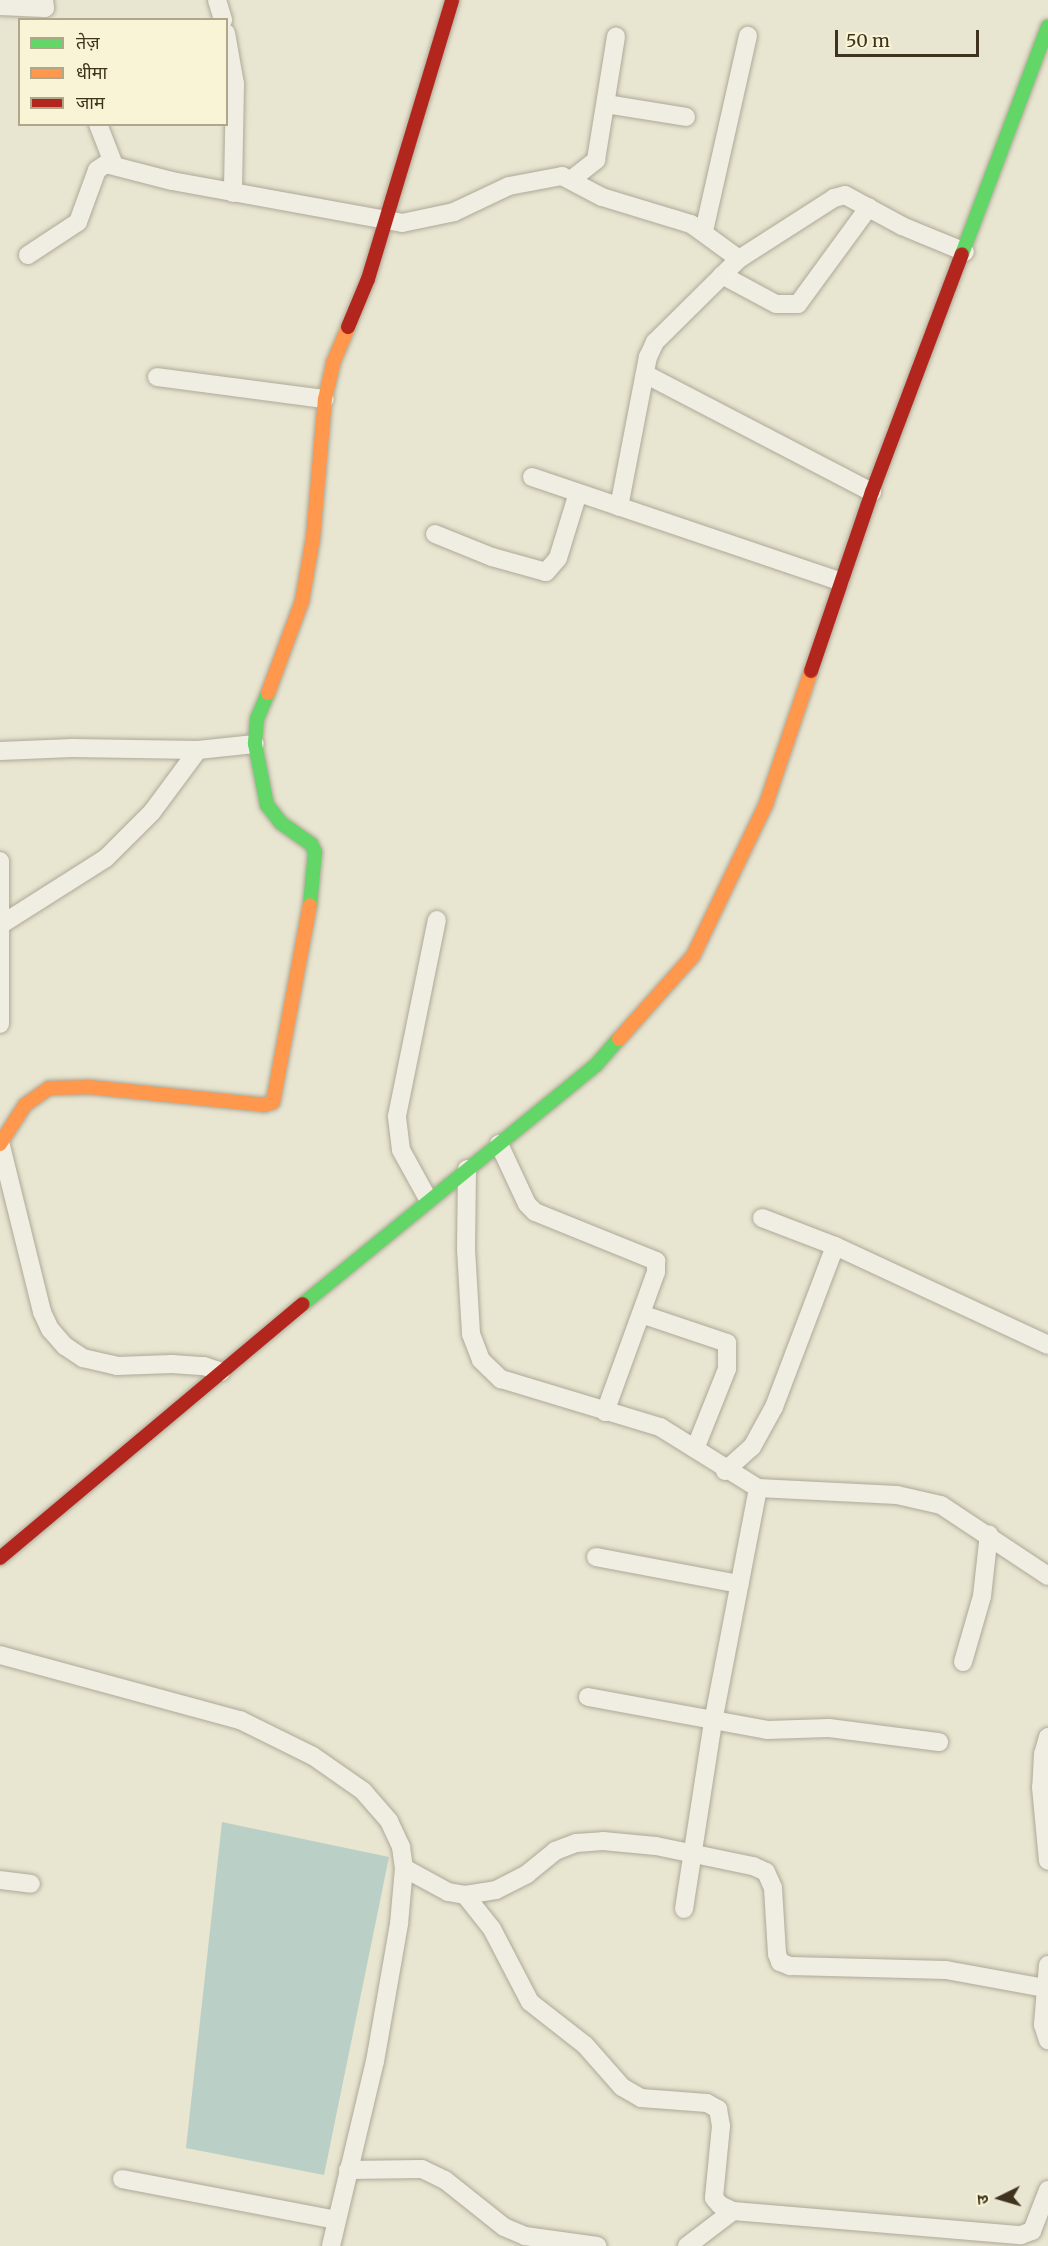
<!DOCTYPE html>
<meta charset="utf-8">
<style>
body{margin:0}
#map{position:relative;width:1048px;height:2246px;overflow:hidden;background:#e8e5d0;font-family:Merriweather,"Noto Sans Devanagari",serif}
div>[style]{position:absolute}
.water>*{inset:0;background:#bacfc6}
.roads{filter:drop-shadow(0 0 2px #aea998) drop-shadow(0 0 2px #aea998)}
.street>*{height:18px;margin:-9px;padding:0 9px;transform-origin:9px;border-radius:9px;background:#f0eee2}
.fast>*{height:14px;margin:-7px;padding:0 7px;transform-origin:7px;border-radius:7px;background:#63d668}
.slow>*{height:14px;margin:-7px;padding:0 7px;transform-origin:7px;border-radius:7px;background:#ff974d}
.jam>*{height:14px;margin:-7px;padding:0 7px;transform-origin:7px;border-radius:7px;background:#b3261e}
span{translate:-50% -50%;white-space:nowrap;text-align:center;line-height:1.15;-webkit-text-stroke:6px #f9f4d6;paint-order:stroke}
.legend{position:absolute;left:18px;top:18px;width:210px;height:108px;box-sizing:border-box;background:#f9f4d6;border:2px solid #afa78c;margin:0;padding:8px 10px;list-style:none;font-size:18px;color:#3f331e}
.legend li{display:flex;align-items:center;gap:12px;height:30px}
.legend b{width:30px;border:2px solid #afa78c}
.north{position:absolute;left:970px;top:2168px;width:60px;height:60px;-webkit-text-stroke:4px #f9f4d6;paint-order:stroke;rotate:265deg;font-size:16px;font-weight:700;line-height:24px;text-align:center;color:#3f331e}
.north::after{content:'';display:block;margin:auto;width:21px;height:27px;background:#3f331e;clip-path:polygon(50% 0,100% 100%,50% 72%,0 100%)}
.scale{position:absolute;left:835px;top:30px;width:144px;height:27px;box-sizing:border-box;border:3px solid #3f331e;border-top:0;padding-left:8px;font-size:18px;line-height:21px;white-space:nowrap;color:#3f331e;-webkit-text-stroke:4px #f9f4d6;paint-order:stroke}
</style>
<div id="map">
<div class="water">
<div style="clip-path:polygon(222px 1822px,389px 1857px,324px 2175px,186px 2148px)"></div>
</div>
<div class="roads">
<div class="street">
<div style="left:217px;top:0;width:21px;rotate:73deg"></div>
<div style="left:0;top:6px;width:45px;rotate:2.5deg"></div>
<div style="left:45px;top:8px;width:8px;rotate:-97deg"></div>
<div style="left:226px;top:33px;width:52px;rotate:80deg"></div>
<div style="left:235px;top:84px;width:109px;rotate:91.1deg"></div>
<div style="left:606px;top:104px;width:81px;rotate:9.2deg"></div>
<div style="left:98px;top:124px;width:44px;rotate:68.7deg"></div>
<div style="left:572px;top:179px;width:31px;rotate:-38deg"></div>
<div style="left:596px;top:160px;width:125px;rotate:-80.8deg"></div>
<div style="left:704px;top:231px;width:200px;rotate:-77.3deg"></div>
<div style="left:28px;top:255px;width:60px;rotate:-33.4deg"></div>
<div style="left:78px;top:222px;width:55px;rotate:-69.9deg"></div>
<div style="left:97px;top:170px;width:11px;rotate:-34deg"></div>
<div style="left:106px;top:164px;width:68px;rotate:14.4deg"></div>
<div style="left:172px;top:181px;width:234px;rotate:10.3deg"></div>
<div style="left:402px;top:223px;width:53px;rotate:-11.9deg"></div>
<div style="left:454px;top:212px;width:61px;rotate:-25.3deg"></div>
<div style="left:509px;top:186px;width:54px;rotate:-10.7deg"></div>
<div style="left:562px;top:176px;width:45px;rotate:27.7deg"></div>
<div style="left:602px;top:197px;width:93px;rotate:16.9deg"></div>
<div style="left:691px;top:224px;width:59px;rotate:36.1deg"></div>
<div style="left:722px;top:275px;width:61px;rotate:28.2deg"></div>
<div style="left:776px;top:304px;width:22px"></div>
<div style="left:798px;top:304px;width:120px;rotate:-53.8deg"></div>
<div style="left:645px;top:374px;width:256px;rotate:27.5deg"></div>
<div style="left:157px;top:377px;width:169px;rotate:7.5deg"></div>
<div style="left:532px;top:477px;width:325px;rotate:18.7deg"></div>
<div style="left:619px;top:507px;width:153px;rotate:-79.1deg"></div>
<div style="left:648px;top:357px;width:17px;rotate:-65deg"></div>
<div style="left:655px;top:342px;width:118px;rotate:-44.7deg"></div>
<div style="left:739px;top:259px;width:113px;rotate:-32.7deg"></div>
<div style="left:834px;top:198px;width:11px;rotate:-15deg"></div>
<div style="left:845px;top:195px;width:65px;rotate:28.5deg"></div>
<div style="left:902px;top:226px;width:68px;rotate:22.4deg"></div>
<div style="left:435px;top:534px;width:61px;rotate:22deg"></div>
<div style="left:492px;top:557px;width:56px;rotate:15.5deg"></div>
<div style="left:546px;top:572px;width:18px;rotate:-49deg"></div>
<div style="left:558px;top:558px;width:68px;rotate:-72.9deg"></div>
<div style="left:0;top:751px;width:72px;rotate:-2.4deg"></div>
<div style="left:72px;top:748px;width:126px;rotate:0.9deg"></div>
<div style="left:198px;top:750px;width:57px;rotate:-6deg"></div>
<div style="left:0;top:861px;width:163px;rotate:90deg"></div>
<div style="left:2px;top:924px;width:123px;rotate:-32.4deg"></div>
<div style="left:106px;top:858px;width:65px;rotate:-45deg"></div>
<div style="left:152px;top:812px;width:77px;rotate:-53.4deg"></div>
<div style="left:0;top:1142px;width:175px;rotate:76.1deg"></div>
<div style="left:42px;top:1312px;width:19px;rotate:65deg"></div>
<div style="left:50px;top:1329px;width:23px;rotate:49deg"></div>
<div style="left:65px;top:1346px;width:22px;rotate:34deg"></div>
<div style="left:83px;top:1358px;width:35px;rotate:13deg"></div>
<div style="left:117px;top:1366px;width:55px;rotate:-2.1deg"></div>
<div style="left:172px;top:1364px;width:32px;rotate:4deg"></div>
<div style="left:204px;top:1366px;width:18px;rotate:19deg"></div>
<div style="left:499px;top:1144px;width:66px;rotate:65deg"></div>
<div style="left:527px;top:1204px;width:11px;rotate:45deg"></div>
<div style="left:535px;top:1212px;width:131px;rotate:22deg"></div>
<div style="left:656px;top:1261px;width:11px;rotate:90deg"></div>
<div style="left:656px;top:1272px;width:149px;rotate:110deg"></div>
<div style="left:467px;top:1169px;width:80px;rotate:90.7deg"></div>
<div style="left:466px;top:1249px;width:85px;rotate:86.6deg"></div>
<div style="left:471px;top:1334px;width:28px;rotate:69deg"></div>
<div style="left:481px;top:1360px;width:28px;rotate:44deg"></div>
<div style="left:501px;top:1379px;width:166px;rotate:16.8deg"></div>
<div style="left:660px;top:1427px;width:115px;rotate:31.9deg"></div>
<div style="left:758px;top:1488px;width:139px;rotate:2.9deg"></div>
<div style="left:897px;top:1495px;width:45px;rotate:12.8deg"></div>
<div style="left:941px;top:1505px;width:128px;rotate:33.6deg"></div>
<div style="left:428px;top:1199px;width:56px;rotate:-118.9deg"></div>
<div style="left:401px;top:1150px;width:34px;rotate:-97deg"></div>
<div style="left:397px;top:1116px;width:200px;rotate:-78.5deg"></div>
<div style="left:762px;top:1218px;width:78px;rotate:21deg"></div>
<div style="left:835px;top:1246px;width:235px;rotate:24.9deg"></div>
<div style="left:641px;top:1314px;width:91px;rotate:18.6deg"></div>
<div style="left:727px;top:1343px;width:26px;rotate:90deg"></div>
<div style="left:727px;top:1369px;width:86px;rotate:111.8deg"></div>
<div style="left:725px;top:1471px;width:36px;rotate:-42deg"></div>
<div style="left:752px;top:1447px;width:46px;rotate:-61.2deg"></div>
<div style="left:774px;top:1407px;width:172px;rotate:-69.2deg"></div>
<div style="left:596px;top:1557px;width:146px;rotate:10.7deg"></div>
<div style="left:0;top:1655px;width:249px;rotate:15.2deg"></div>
<div style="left:240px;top:1720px;width:81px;rotate:26.3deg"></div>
<div style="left:313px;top:1756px;width:61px;rotate:35deg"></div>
<div style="left:363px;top:1791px;width:40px;rotate:49deg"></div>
<div style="left:389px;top:1821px;width:29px;rotate:65deg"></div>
<div style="left:401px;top:1847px;width:21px;rotate:82deg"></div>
<div style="left:404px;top:1868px;width:56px;rotate:95.1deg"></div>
<div style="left:399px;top:1924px;width:139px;rotate:99.9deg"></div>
<div style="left:375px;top:2061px;width:190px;rotate:103.4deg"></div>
<div style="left:963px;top:1662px;width:69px;rotate:-73.9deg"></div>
<div style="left:982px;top:1596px;width:62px;rotate:-83.6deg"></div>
<div style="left:588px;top:1697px;width:182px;rotate:10.4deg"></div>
<div style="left:767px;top:1730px;width:62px;rotate:-1.8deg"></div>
<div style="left:829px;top:1728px;width:111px;rotate:7.3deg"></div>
<div style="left:1048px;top:1737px;width:18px;rotate:106deg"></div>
<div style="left:1043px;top:1754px;width:33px;rotate:93deg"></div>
<div style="left:1041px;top:1787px;width:74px;rotate:84.6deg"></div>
<div style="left:404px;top:1868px;width:50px;rotate:28.6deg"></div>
<div style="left:448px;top:1892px;width:17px;rotate:10deg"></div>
<div style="left:465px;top:1895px;width:31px;rotate:-9deg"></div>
<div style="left:496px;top:1890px;width:35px;rotate:-27deg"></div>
<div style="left:527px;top:1874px;width:36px;rotate:-39deg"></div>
<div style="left:555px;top:1851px;width:22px;rotate:-21deg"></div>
<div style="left:576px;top:1843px;width:27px;rotate:-4deg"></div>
<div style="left:603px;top:1841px;width:53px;rotate:5.4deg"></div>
<div style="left:656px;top:1846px;width:99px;rotate:11.7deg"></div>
<div style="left:753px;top:1866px;width:14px;rotate:25deg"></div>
<div style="left:766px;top:1872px;width:17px;rotate:66deg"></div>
<div style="left:773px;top:1888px;width:66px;rotate:86.5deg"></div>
<div style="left:777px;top:1954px;width:9px;rotate:69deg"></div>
<div style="left:780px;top:1962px;width:11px;rotate:22deg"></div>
<div style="left:790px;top:1966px;width:156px;rotate:1.5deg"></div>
<div style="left:946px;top:1970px;width:101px;rotate:10.3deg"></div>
<div style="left:0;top:1880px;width:31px;rotate:7deg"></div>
<div style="left:465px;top:1895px;width:43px;rotate:51.5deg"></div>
<div style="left:492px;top:1929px;width:82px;rotate:62.5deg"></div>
<div style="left:530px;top:2002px;width:70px;rotate:38deg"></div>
<div style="left:585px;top:2045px;width:56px;rotate:48.6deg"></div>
<div style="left:622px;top:2087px;width:22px;rotate:30deg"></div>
<div style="left:641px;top:2098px;width:66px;rotate:4.3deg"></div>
<div style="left:707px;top:2103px;width:13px;rotate:29deg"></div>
<div style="left:718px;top:2109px;width:17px;rotate:80deg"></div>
<div style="left:721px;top:2126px;width:72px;rotate:95.6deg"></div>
<div style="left:714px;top:2198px;width:9px;rotate:49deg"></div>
<div style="left:720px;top:2205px;width:14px;rotate:25deg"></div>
<div style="left:733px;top:2211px;width:289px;rotate:4.8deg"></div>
<div style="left:1021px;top:2235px;width:12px;rotate:-20deg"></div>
<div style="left:1032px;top:2231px;width:44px;rotate:-68.7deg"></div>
<div style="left:684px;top:1909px;width:189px;rotate:-81.2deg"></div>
<div style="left:713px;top:1722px;width:238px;rotate:-79.1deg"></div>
<div style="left:1048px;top:1965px;width:60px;rotate:94.8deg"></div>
<div style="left:1043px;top:2025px;width:16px;rotate:72deg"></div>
<div style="left:348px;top:2170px;width:74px;rotate:-0.8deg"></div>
<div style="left:422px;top:2169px;width:25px;rotate:26deg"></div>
<div style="left:445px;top:2180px;width:75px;rotate:38.5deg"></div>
<div style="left:504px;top:2227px;width:23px;rotate:23deg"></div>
<div style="left:525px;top:2236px;width:73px;rotate:7.9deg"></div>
<div style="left:122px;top:2179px;width:218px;rotate:10.8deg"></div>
<div style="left:687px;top:2246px;width:58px;rotate:-37.3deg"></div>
</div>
<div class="fast">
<div style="left:962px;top:254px;width:243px;rotate:-69.3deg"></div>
<div style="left:268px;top:693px;width:28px;rotate:113deg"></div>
<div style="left:257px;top:719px;width:25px;rotate:95deg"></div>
<div style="left:255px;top:744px;width:62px;rotate:78.9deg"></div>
<div style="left:267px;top:805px;width:23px;rotate:52deg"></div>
<div style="left:281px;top:823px;width:37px;rotate:35deg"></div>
<div style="left:311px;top:844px;width:9px;rotate:63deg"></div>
<div style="left:315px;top:852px;width:53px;rotate:95.4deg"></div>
<div style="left:303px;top:1304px;width:378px;rotate:-39.2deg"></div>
<div style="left:596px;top:1065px;width:35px;rotate:-49deg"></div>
</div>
<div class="slow">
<div style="left:268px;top:693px;width:98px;rotate:-69.7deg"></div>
<div style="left:302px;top:601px;width:64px;rotate:-80.1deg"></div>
<div style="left:313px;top:538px;width:140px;rotate:-85.1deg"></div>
<div style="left:325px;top:399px;width:37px;rotate:-77deg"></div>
<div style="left:333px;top:363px;width:39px;rotate:-67deg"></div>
<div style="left:619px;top:1039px;width:111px;rotate:-48.3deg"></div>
<div style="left:693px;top:956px;width:169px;rotate:-64.3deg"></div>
<div style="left:766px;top:804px;width:140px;rotate:-71.3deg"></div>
<div style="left:0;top:1144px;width:46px;rotate:-57.3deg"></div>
<div style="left:25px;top:1105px;width:29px;rotate:-35deg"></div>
<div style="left:49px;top:1088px;width:39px;rotate:-1deg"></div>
<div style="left:88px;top:1087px;width:177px;rotate:5.8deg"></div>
<div style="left:264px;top:1105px;width:9px;rotate:-18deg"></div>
<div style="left:273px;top:1102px;width:200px;rotate:-79.4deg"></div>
</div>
<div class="jam">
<div style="left:348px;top:327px;width:52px;rotate:-67.4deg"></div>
<div style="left:368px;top:279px;width:291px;rotate:-73.2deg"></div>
<div style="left:811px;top:671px;width:189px;rotate:-71.2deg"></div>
<div style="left:872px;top:492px;width:254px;rotate:-69.3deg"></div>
<div style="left:0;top:1558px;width:395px;rotate:-40deg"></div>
</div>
</div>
<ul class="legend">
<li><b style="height:8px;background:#63d668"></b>तेज़</li>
<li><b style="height:8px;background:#ff974d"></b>धीमा</li>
<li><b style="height:8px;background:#b3261e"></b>जाम</li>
</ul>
<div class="north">उ</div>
<div class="scale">50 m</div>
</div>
